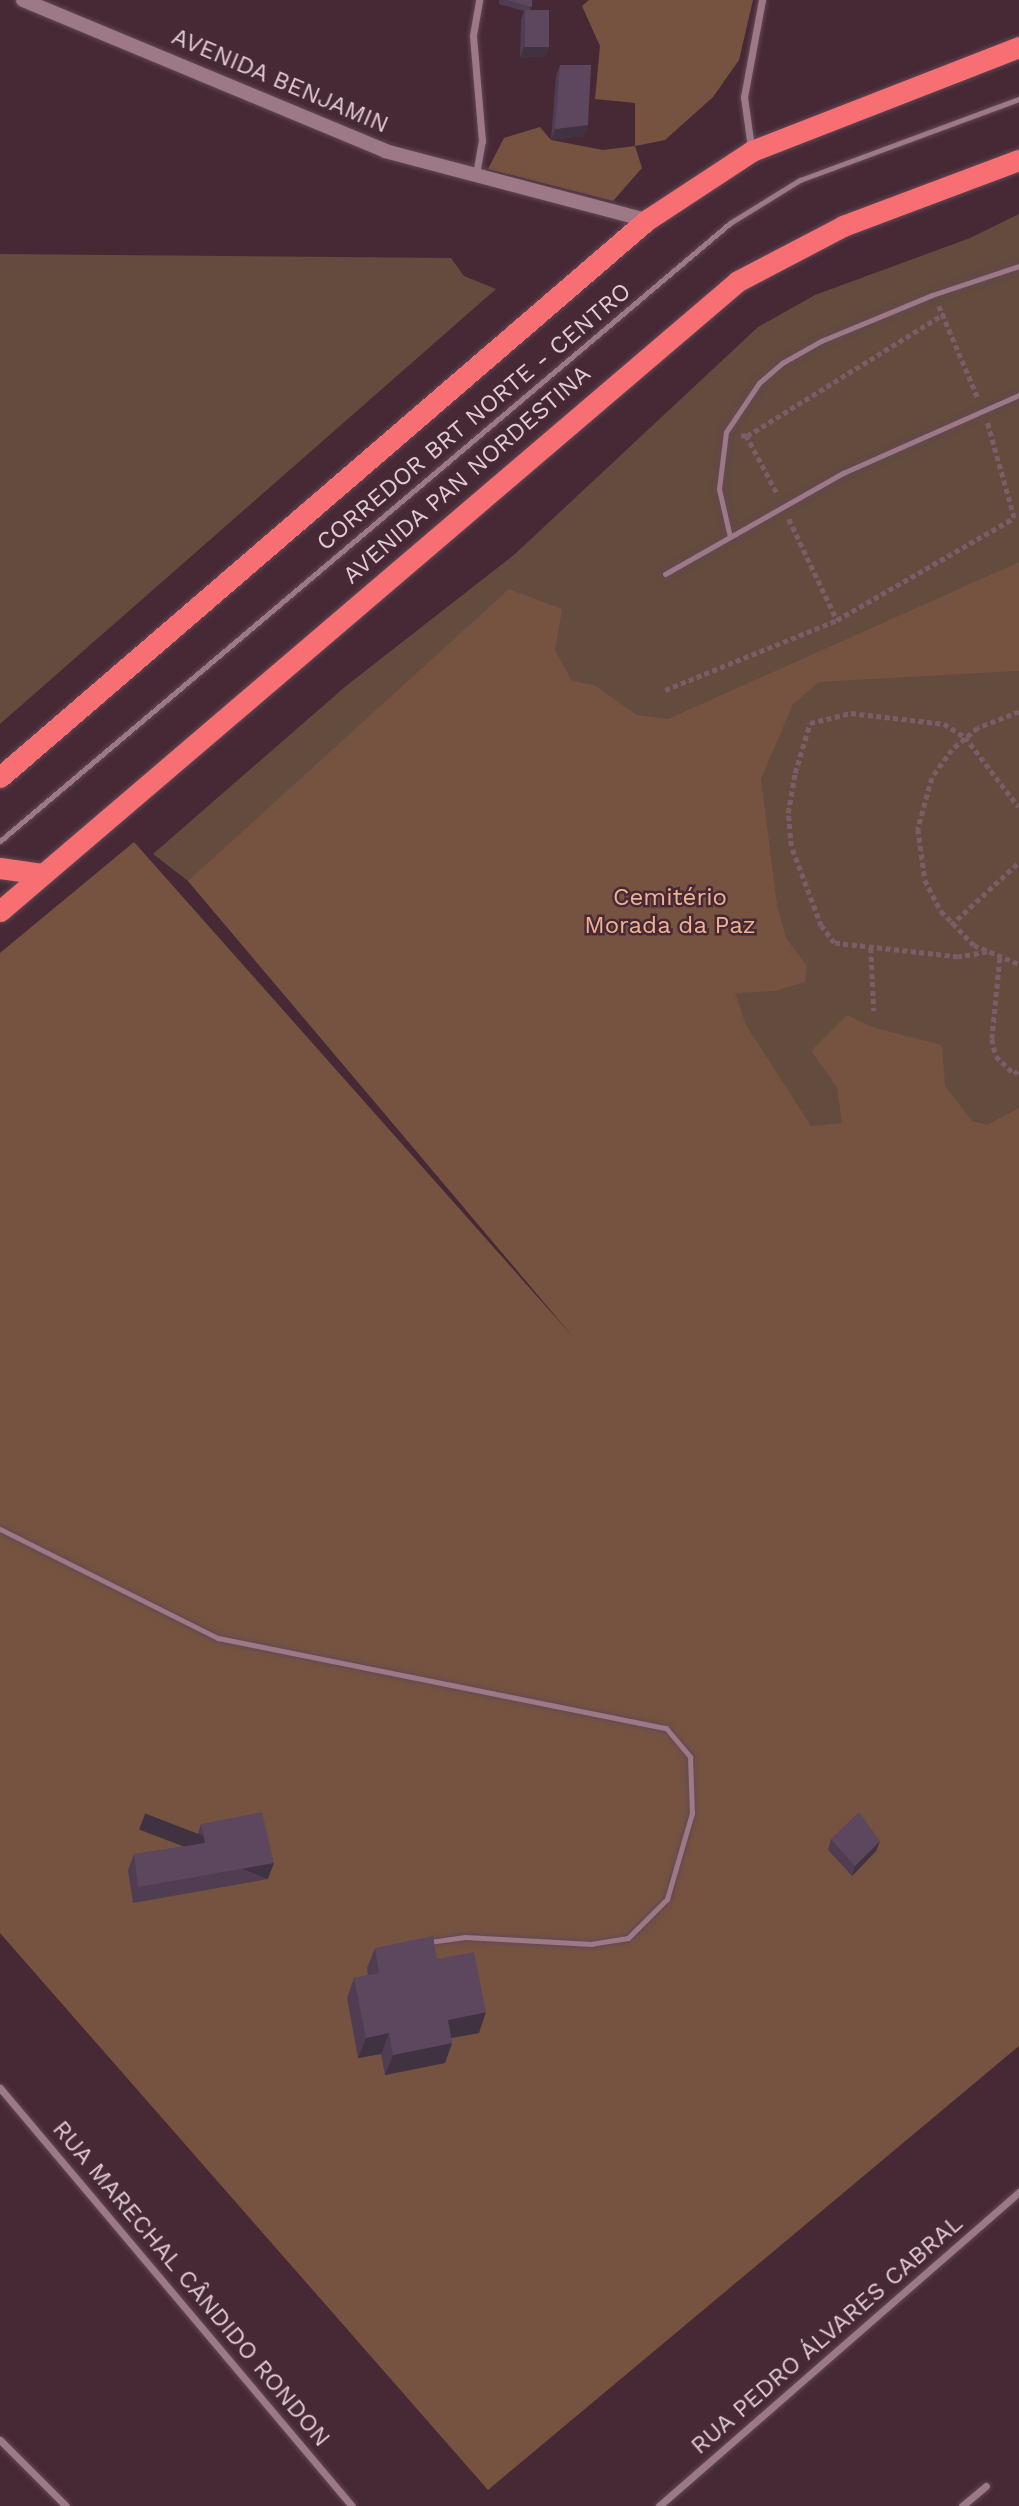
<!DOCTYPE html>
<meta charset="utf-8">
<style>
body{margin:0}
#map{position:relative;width:1019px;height:2506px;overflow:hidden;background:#472936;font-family:"Work Sans",sans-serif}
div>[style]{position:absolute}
.green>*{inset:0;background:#634b3e}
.forest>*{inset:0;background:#765341}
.path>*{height:4.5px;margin-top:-2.25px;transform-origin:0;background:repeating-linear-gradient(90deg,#795e69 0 5px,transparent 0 8.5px)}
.roads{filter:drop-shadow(0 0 2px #624954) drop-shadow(0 0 2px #624954)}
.lane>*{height:5px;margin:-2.5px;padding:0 2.5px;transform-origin:2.5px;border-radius:2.5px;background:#9d7988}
.street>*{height:7px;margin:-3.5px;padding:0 3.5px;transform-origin:3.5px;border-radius:3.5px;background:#9d7988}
.secondary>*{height:14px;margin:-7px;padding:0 7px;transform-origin:7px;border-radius:7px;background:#9d7988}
.highway>*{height:21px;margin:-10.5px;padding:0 10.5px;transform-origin:10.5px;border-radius:10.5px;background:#f76f72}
.wall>*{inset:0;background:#503d52}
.shaded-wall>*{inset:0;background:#413242;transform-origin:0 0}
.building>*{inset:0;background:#5d475f;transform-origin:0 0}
span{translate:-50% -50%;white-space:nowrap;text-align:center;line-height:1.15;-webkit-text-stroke:5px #472936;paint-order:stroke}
.street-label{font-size:24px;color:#dfcbd3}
.park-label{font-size:24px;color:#efb290}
</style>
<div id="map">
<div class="green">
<div style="clip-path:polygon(1019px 214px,1019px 1411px,604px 1372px,188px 881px,153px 854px,346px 686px,515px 554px,758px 327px,815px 295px,970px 238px)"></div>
<div style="clip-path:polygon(0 254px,451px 258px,464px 276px,496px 289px,0 724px)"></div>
</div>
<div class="forest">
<div style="clip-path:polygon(589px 0,753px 0,739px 60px,713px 97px,665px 140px,635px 146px,642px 168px,613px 201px,488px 169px,504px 138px,540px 127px,551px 140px,603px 150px,635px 146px,635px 103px,595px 99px,600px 46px,582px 6px)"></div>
<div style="clip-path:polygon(1019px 562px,1019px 671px,819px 682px,793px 704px,761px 779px,777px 905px,786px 938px,807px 966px,805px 982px,775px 991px,735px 993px,746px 1025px,811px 1126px,842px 1123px,837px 1087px,811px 1051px,847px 1015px,875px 1028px,942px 1045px,945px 1086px,972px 1121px,987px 1125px,1019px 1108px,1019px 2046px,488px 2490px,0 1933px,0 953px,134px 842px,574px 1338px,188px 881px,509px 589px,562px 609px,555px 650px,572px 681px,594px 685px,637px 715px,668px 719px)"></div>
</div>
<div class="path">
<div style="left:939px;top:306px;width:100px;rotate:67deg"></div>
<div style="left:741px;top:435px;width:6px;rotate:9deg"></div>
<div style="left:747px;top:436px;width:232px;rotate:-31.8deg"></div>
<div style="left:746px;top:435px;width:68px;rotate:61.9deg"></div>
<div style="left:789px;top:519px;width:112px;rotate:64.6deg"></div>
<div style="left:665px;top:690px;width:186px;rotate:-22.1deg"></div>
<div style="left:837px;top:620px;width:204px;rotate:-30deg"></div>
<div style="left:1014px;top:518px;width:100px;rotate:-105.7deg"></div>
<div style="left:1019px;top:712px;width:44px;rotate:158.7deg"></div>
<div style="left:978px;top:728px;width:34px;rotate:140deg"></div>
<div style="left:952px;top:750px;width:34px;rotate:126deg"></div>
<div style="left:932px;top:778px;width:53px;rotate:105.4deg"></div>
<div style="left:918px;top:829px;width:51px;rotate:82.2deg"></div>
<div style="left:925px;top:880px;width:35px;rotate:63deg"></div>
<div style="left:941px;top:911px;width:47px;rotate:45.9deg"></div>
<div style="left:974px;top:945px;width:49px;rotate:22.9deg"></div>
<div style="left:951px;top:925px;width:93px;rotate:-42.8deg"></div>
<div style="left:871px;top:948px;width:63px;rotate:87.3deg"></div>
<div style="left:987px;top:952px;width:29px;rotate:170deg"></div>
<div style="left:958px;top:957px;width:125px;rotate:-173.6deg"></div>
<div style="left:834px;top:943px;width:21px;rotate:-127deg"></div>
<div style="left:821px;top:926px;width:85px;rotate:-110.6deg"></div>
<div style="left:791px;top:846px;width:33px;rotate:-95deg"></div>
<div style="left:788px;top:813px;width:41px;rotate:-80.1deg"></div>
<div style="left:795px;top:773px;width:52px;rotate:-73.3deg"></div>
<div style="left:810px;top:723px;width:42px;rotate:-13.7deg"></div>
<div style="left:851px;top:713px;width:94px;rotate:6.7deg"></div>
<div style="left:944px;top:724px;width:25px;rotate:32deg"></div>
<div style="left:965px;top:737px;width:88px;rotate:52.4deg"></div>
<div style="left:1000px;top:958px;width:81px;rotate:95.6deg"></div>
<div style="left:992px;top:1039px;width:17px;rotate:77deg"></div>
<div style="left:996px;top:1056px;width:25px;rotate:45deg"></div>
<div style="left:1014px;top:1074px;width:7px;rotate:-45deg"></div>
</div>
<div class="roads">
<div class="lane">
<div style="left:730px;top:537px;width:49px;rotate:-102.9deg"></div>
<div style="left:719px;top:489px;width:57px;rotate:-83deg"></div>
<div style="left:726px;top:432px;width:59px;rotate:-56deg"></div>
<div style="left:759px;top:383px;width:30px;rotate:-41deg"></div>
<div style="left:782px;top:363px;width:45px;rotate:-29.4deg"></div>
<div style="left:821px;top:341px;width:120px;rotate:-22.5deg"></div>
<div style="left:932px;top:295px;width:92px;rotate:-18.4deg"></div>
<div style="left:665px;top:574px;width:205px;rotate:-29.6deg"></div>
<div style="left:843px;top:473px;width:193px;rotate:-23.9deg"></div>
<div style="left:0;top:841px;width:956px;rotate:-40.25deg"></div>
<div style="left:730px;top:223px;width:82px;rotate:-31.6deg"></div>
<div style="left:800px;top:180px;width:233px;rotate:-20.3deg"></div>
<div style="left:0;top:1529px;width:244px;rotate:26.6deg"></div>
<div style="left:218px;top:1638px;width:457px;rotate:11.4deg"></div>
<div style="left:666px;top:1728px;width:38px;rotate:50deg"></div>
<div style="left:690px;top:1757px;width:56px;rotate:88deg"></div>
<div style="left:692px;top:1813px;width:90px;rotate:106.2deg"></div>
<div style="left:667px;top:1899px;width:55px;rotate:135deg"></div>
<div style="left:628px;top:1938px;width:36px;rotate:171deg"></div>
<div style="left:592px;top:1944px;width:127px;rotate:-176.8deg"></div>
<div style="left:465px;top:1937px;width:35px;rotate:172deg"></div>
</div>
<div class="street">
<div style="left:751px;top:147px;width:50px;rotate:-98deg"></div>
<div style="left:744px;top:97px;width:99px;rotate:-79.5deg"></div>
<div style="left:476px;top:174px;width:34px;rotate:-80deg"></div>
<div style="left:482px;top:141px;width:106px;rotate:-94.9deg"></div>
<div style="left:473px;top:35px;width:36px;rotate:-80deg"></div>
<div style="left:0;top:2088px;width:546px;rotate:49.9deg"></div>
<div style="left:0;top:2440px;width:93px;rotate:45deg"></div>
<div style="left:659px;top:2506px;width:478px;rotate:-41.1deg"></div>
<div style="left:962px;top:2506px;width:31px;rotate:-40deg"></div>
</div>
<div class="secondary">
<div style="left:23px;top:0;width:392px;rotate:22.6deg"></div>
<div style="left:385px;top:151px;width:271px;rotate:14.8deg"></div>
</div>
<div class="highway">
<div style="left:0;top:777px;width:854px;rotate:-40.73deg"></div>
<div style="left:647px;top:220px;width:126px;rotate:-33.3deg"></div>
<div style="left:752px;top:151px;width:287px;rotate:-21.3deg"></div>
<div style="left:0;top:868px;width:42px;rotate:8.1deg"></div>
<div style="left:0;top:911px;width:970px;rotate:-40.49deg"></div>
<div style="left:738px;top:281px;width:119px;rotate:-27.6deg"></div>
<div style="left:843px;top:226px;width:188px;rotate:-20.6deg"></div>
</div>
</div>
<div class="wall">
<div style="clip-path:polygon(499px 0,532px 0,530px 10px,549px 45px,546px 56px,520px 58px,521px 20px,524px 11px,499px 4px)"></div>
<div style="clip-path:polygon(560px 65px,588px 125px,584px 136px,551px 140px,556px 76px)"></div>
<div style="clip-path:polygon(201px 1824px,268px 1879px,133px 1903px,128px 1870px,134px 1854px,196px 1845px,196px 1840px)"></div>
<div style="clip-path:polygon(831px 1839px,880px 1841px,876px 1851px,852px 1876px,828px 1850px)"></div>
<div style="clip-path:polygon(375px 1948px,437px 1959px,479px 2033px,451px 2038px,452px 2043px,445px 2063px,385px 2075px,381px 2054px,358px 2058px,347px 1998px,354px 1978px,368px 1975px,367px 1968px)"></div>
</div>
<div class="shaded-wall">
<div style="clip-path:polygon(549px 45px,546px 56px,520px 58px,524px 47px)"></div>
<div style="clip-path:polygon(588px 125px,584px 136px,551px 140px,555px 129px)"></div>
<div style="clip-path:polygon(880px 1841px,876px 1851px,852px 1876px,855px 1866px)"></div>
<div style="left:274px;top:1863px;width:17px;height:138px;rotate:111deg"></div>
<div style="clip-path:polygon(486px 2012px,479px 2033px,440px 2040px,448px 2020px)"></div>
<div style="clip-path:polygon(389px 2033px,381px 2054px,358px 2058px,366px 2038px)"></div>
<div style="clip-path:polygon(452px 2043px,445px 2063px,385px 2075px,393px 2055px)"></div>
</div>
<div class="building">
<div style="clip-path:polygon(507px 0,532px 0,532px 7px)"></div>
<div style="left:525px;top:10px;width:24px;height:37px"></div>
<div style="clip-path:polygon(560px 65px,591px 65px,588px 125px,555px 129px)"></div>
<div style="clip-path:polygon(262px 1812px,274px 1863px,138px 1887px,134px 1854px,205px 1843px,201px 1824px)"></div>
<div style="clip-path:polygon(859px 1812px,880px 1841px,855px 1866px,831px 1839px)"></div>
<div style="clip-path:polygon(433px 1936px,437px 1959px,474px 1952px,486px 2012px,448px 2020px,452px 2043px,393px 2055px,389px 2033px,366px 2038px,354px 1978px,379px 1973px,375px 1948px)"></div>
</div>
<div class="street-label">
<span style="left:280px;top:81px;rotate:23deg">AVENIDA BENJAMIN</span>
<span style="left:474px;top:417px;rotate:-40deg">CORREDOR BRT NORTE - CENTRO</span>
<span style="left:467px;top:475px;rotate:-41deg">AVENIDA PAN NORDESTINA</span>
<span style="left:191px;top:2284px;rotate:50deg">RUA MARECHAL CÂNDIDO RONDON</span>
<span style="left:827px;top:2335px;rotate:-41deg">RUA PEDRO ÁLVARES CABRAL</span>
</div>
<div class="park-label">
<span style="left:670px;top:912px">Cemitério<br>Morada da Paz</span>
</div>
</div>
